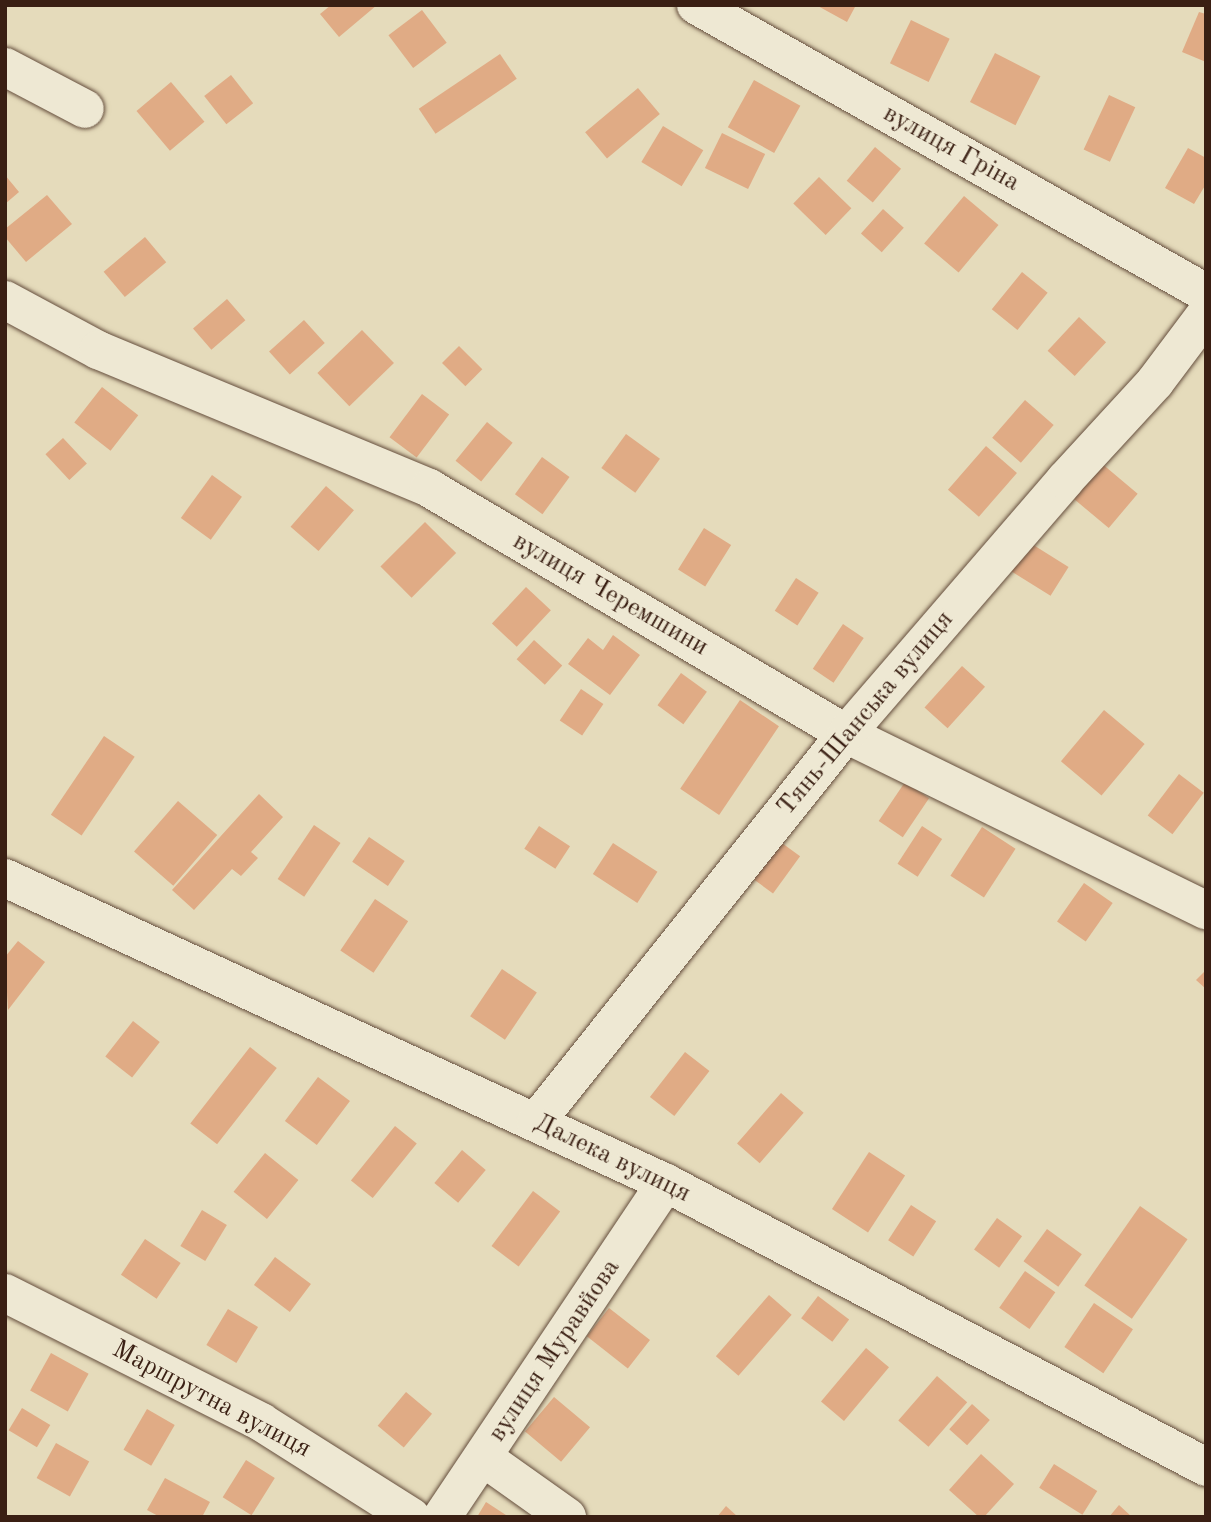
<!DOCTYPE html>
<meta charset="utf-8">
<style>
body{margin:0}
#map{position:relative;width:1211px;height:1522px;overflow:hidden;background:#e5dbbb;font-family:"Old Standard TT",serif}
div>[style]{position:absolute}
.building>*{inset:0;background:#e0ab85;transform-origin:0 0}
.roads{filter:drop-shadow(0 0 2px #654e3d) drop-shadow(0 0 2px #654e3d)}
.minor>*{height:38px;margin:-19px;padding:0 19px;transform-origin:19px;border-radius:19px;background:#eee8d3}
span{translate:-50% -50%;white-space:nowrap;text-align:center;line-height:1.15;-webkit-text-stroke:5px #eee8d3;paint-order:stroke}
.street-label{font-size:26px;color:#3a1f13}
.frame{position:absolute;inset:0;border:7px solid #3a1f13;pointer-events:none}
</style>
<div id="map">
<div class="building">
<div style="clip-path:polygon(331px 5px,377px 5px,339px 37px,320px 14px)"></div>
<div style="clip-path:polygon(816px 5px,856px 5px,847px 22px)"></div>
<div style="left:422px;top:10px;width:41px;height:42px;rotate:53deg"></div>
<div style="clip-path:polygon(1199px 12px,1206px 14px,1206px 62px,1182px 52px)"></div>
<div style="left:911px;top:20px;width:43px;height:48px;rotate:26deg"></div>
<div style="left:995px;top:53px;width:51px;height:55px;rotate:27deg"></div>
<div style="left:500px;top:54px;width:30px;height:98px;rotate:56deg"></div>
<div style="left:231px;top:75px;width:36px;height:34px;rotate:52deg"></div>
<div style="left:754px;top:80px;width:53px;height:54px;rotate:29deg"></div>
<div style="left:171px;top:82px;width:52px;height:45px;rotate:50deg"></div>
<div style="left:638px;top:88px;width:34px;height:69px;rotate:50deg"></div>
<div style="left:1109px;top:95px;width:29px;height:60px;rotate:25deg"></div>
<div style="left:663px;top:126px;width:47px;height:42px;rotate:31deg"></div>
<div style="left:722px;top:133px;width:48px;height:39px;rotate:26deg"></div>
<div style="left:875px;top:147px;width:34px;height:44px;rotate:40deg"></div>
<div style="clip-path:polygon(1188px 148px,1206px 158px,1206px 184px,1194px 204px,1165px 188px)"></div>
<div style="clip-path:polygon(5px 175px,19px 192px,5px 204px)"></div>
<div style="left:819px;top:177px;width:45px;height:37px;rotate:44deg"></div>
<div style="clip-path:polygon(47px 195px,72px 224px,26px 262px,5px 237px,5px 229px)"></div>
<div style="left:964px;top:196px;width:45px;height:62px;rotate:40deg"></div>
<div style="left:883px;top:209px;width:28px;height:33px;rotate:42deg"></div>
<div style="left:145px;top:237px;width:33px;height:54px;rotate:50deg"></div>
<div style="left:1022px;top:272px;width:33px;height:48px;rotate:39deg"></div>
<div style="left:227px;top:299px;width:28px;height:45px;rotate:49deg"></div>
<div style="left:1079px;top:317px;width:37px;height:46px;rotate:43deg"></div>
<div style="left:304px;top:320px;width:31px;height:47px;rotate:48deg"></div>
<div style="left:362px;top:330px;width:46px;height:62px;rotate:46deg"></div>
<div style="left:459px;top:346px;width:33px;height:24px;rotate:45deg"></div>
<div style="left:102px;top:387px;width:46px;height:45px;rotate:38deg"></div>
<div style="left:422px;top:394px;width:34px;height:54px;rotate:37deg"></div>
<div style="left:1025px;top:400px;width:38px;height:50px;rotate:41deg"></div>
<div style="left:487px;top:422px;width:33px;height:50px;rotate:39deg"></div>
<div style="left:626px;top:434px;width:42px;height:42px;rotate:36deg"></div>
<div style="left:63px;top:438px;width:35px;height:24px;rotate:47deg"></div>
<div style="left:986px;top:446px;width:41px;height:58px;rotate:41deg"></div>
<div style="left:542px;top:457px;width:34px;height:46px;rotate:36deg"></div>
<div style="left:1094px;top:457px;width:57px;height:45px;rotate:40deg"></div>
<div style="left:212px;top:475px;width:37px;height:53px;rotate:36deg"></div>
<div style="left:326px;top:486px;width:37px;height:54px;rotate:41deg"></div>
<div style="left:425px;top:522px;width:44px;height:63px;rotate:45deg"></div>
<div style="left:704px;top:528px;width:32px;height:49px;rotate:32deg"></div>
<div style="left:1027px;top:541px;width:49px;height:34px;rotate:32deg"></div>
<div style="left:796px;top:578px;width:27px;height:39px;rotate:33deg"></div>
<div style="left:526px;top:587px;width:34px;height:50px;rotate:43deg"></div>
<div style="left:843px;top:624px;width:25px;height:54px;rotate:34deg"></div>
<div style="clip-path:polygon(613px 635px,640px 655px,610px 695px,568px 664px,588px 638px,603px 650px)"></div>
<div style="left:534px;top:640px;width:38px;height:26px;rotate:42deg"></div>
<div style="left:962px;top:666px;width:31px;height:56px;rotate:42deg"></div>
<div style="left:681px;top:673px;width:32px;height:40px;rotate:36deg"></div>
<div style="left:581px;top:689px;width:27px;height:38px;rotate:34deg"></div>
<div style="left:740px;top:700px;width:47px;height:107px;rotate:34deg"></div>
<div style="left:1104px;top:710px;width:53px;height:67px;rotate:40deg"></div>
<div style="left:104px;top:736px;width:37px;height:95px;rotate:34deg"></div>
<div style="left:1179px;top:774px;width:31px;height:52px;rotate:37deg"></div>
<div style="left:905px;top:782px;width:29px;height:47px;rotate:34deg"></div>
<div style="clip-path:polygon(259px 794px,283px 817px,251px 852px,258px 858px,241px 876px,232px 869px,194px 910px,172px 890px)"></div>
<div style="left:178px;top:801px;width:52px;height:67px;rotate:41deg"></div>
<div style="left:314px;top:825px;width:32px;height:65px;rotate:34deg"></div>
<div style="left:539px;top:826px;width:37px;height:27px;rotate:33deg"></div>
<div style="left:922px;top:826px;width:24px;height:45px;rotate:33deg"></div>
<div style="left:982px;top:827px;width:40px;height:58px;rotate:33deg"></div>
<div style="left:369px;top:837px;width:43px;height:30px;rotate:34deg"></div>
<div style="left:775px;top:838px;width:31px;height:46px;rotate:36deg"></div>
<div style="left:613px;top:843px;width:53px;height:37px;rotate:33deg"></div>
<div style="left:1084px;top:883px;width:35px;height:47px;rotate:35deg"></div>
<div style="left:375px;top:899px;width:40px;height:62px;rotate:34deg"></div>
<div style="clip-path:polygon(18px 941px,45px 962px,8px 1010px,5px 957px)"></div>
<div style="left:502px;top:969px;width:42px;height:57px;rotate:34deg"></div>
<div style="clip-path:polygon(1206px 970px,1206px 989px,1196px 980px)"></div>
<div style="left:133px;top:1021px;width:34px;height:45px;rotate:38deg"></div>
<div style="left:250px;top:1047px;width:34px;height:97px;rotate:38deg"></div>
<div style="left:685px;top:1052px;width:31px;height:57px;rotate:38deg"></div>
<div style="left:318px;top:1077px;width:40px;height:55px;rotate:37deg"></div>
<div style="left:781px;top:1093px;width:30px;height:67px;rotate:41deg"></div>
<div style="left:395px;top:1126px;width:28px;height:70px;rotate:39deg"></div>
<div style="left:462px;top:1150px;width:31px;height:43px;rotate:40deg"></div>
<div style="left:869px;top:1152px;width:43px;height:68px;rotate:33deg"></div>
<div style="left:265px;top:1153px;width:43px;height:50px;rotate:39deg"></div>
<div style="left:533px;top:1191px;width:34px;height:69px;rotate:37deg"></div>
<div style="left:911px;top:1205px;width:30px;height:42px;rotate:33deg"></div>
<div style="left:1140px;top:1206px;width:58px;height:97px;rotate:35deg"></div>
<div style="left:202px;top:1210px;width:29px;height:42px;rotate:31deg"></div>
<div style="left:997px;top:1218px;width:31px;height:39px;rotate:36deg"></div>
<div style="left:1047px;top:1229px;width:43px;height:40px;rotate:36deg"></div>
<div style="left:145px;top:1239px;width:43px;height:43px;rotate:34deg"></div>
<div style="left:275px;top:1257px;width:45px;height:35px;rotate:37deg"></div>
<div style="left:1025px;top:1271px;width:37px;height:45px;rotate:35deg"></div>
<div style="left:769px;top:1295px;width:30px;height:81px;rotate:41deg"></div>
<div style="left:818px;top:1296px;width:39px;height:28px;rotate:37deg"></div>
<div style="left:1094px;top:1303px;width:47px;height:53px;rotate:34deg"></div>
<div style="left:609px;top:1308px;width:52px;height:36px;rotate:38deg"></div>
<div style="left:228px;top:1309px;width:35px;height:42px;rotate:31deg"></div>
<div style="left:866px;top:1348px;width:30px;height:70px;rotate:40deg"></div>
<div style="left:51px;top:1353px;width:43px;height:43px;rotate:29deg"></div>
<div style="left:937px;top:1376px;width:40px;height:59px;rotate:41deg"></div>
<div style="left:406px;top:1392px;width:34px;height:44px;rotate:40deg"></div>
<div style="left:554px;top:1397px;width:47px;height:45px;rotate:40deg"></div>
<div style="left:972px;top:1404px;width:24px;height:34px;rotate:42deg"></div>
<div style="left:22px;top:1408px;width:33px;height:26px;rotate:31deg"></div>
<div style="left:147px;top:1409px;width:32px;height:47px;rotate:30deg"></div>
<div style="left:56px;top:1443px;width:38px;height:40px;rotate:29deg"></div>
<div style="clip-path:polygon(981px 1454px,1014px 1484px,984px 1517px,979px 1517px,949px 1490px)"></div>
<div style="left:246px;top:1460px;width:34px;height:44px;rotate:32deg"></div>
<div style="left:1054px;top:1464px;width:51px;height:28px;rotate:32deg"></div>
<div style="clip-path:polygon(165px 1478px,210px 1502px,202px 1517px,160px 1517px,147px 1510px)"></div>
<div style="clip-path:polygon(486px 1502px,509px 1517px,477px 1517px)"></div>
<div style="clip-path:polygon(1119px 1505px,1132px 1517px,1109px 1517px)"></div>
<div style="clip-path:polygon(726px 1506px,738px 1517px,717px 1517px)"></div>
</div>
<div class="roads">
<div class="minor">
<div style="left:696px;top:5px;width:586px;rotate:29.45deg"></div>
<div style="left:5px;top:67px;width:90px;rotate:27.7deg"></div>
<div style="left:5px;top:300px;width:106px;rotate:28.3deg"></div>
<div style="left:98px;top:350px;width:359px;rotate:22.6deg"></div>
<div style="left:429px;top:488px;width:484px;rotate:30.5deg"></div>
<div style="left:846px;top:734px;width:401px;rotate:26.1deg"></div>
<div style="left:5px;top:878px;width:728px;rotate:24.77deg"></div>
<div style="left:666px;top:1183px;width:610px;rotate:27.74deg"></div>
<div style="left:536px;top:1122px;width:497px;rotate:-51.4deg"></div>
<div style="left:846px;top:734px;width:335px;rotate:-49.2deg"></div>
<div style="left:1065px;top:480px;width:133px;rotate:-47.4deg"></div>
<div style="left:1155px;top:382px;width:85px;rotate:-53.1deg"></div>
<div style="left:5px;top:1293px;width:287px;rotate:26.7deg"></div>
<div style="left:261px;top:1422px;width:178px;rotate:32.3deg"></div>
<div style="left:484px;top:1458px;width:102px;rotate:35.4deg"></div>
<div style="left:442px;top:1517px;width:402px;rotate:-56.2deg"></div>
</div>
</div>
<div class="street-label">
<span style="left:951px;top:149px;rotate:29deg">вулиця Гріна</span>
<span style="left:610px;top:595px;rotate:30deg">вулиця Черемшини</span>
<span style="left:866px;top:714px;rotate:-50deg">Тянь-Шанська вулиця</span>
<span style="left:612px;top:1159px;rotate:26deg">Далека вулиця</span>
<span style="left:555px;top:1351px;rotate:-56deg">вулиця Муравйова</span>
<span style="left:211px;top:1400px;rotate:28deg">Маршрутна вулиця</span>
</div>
<div class="frame"></div>
</div>
